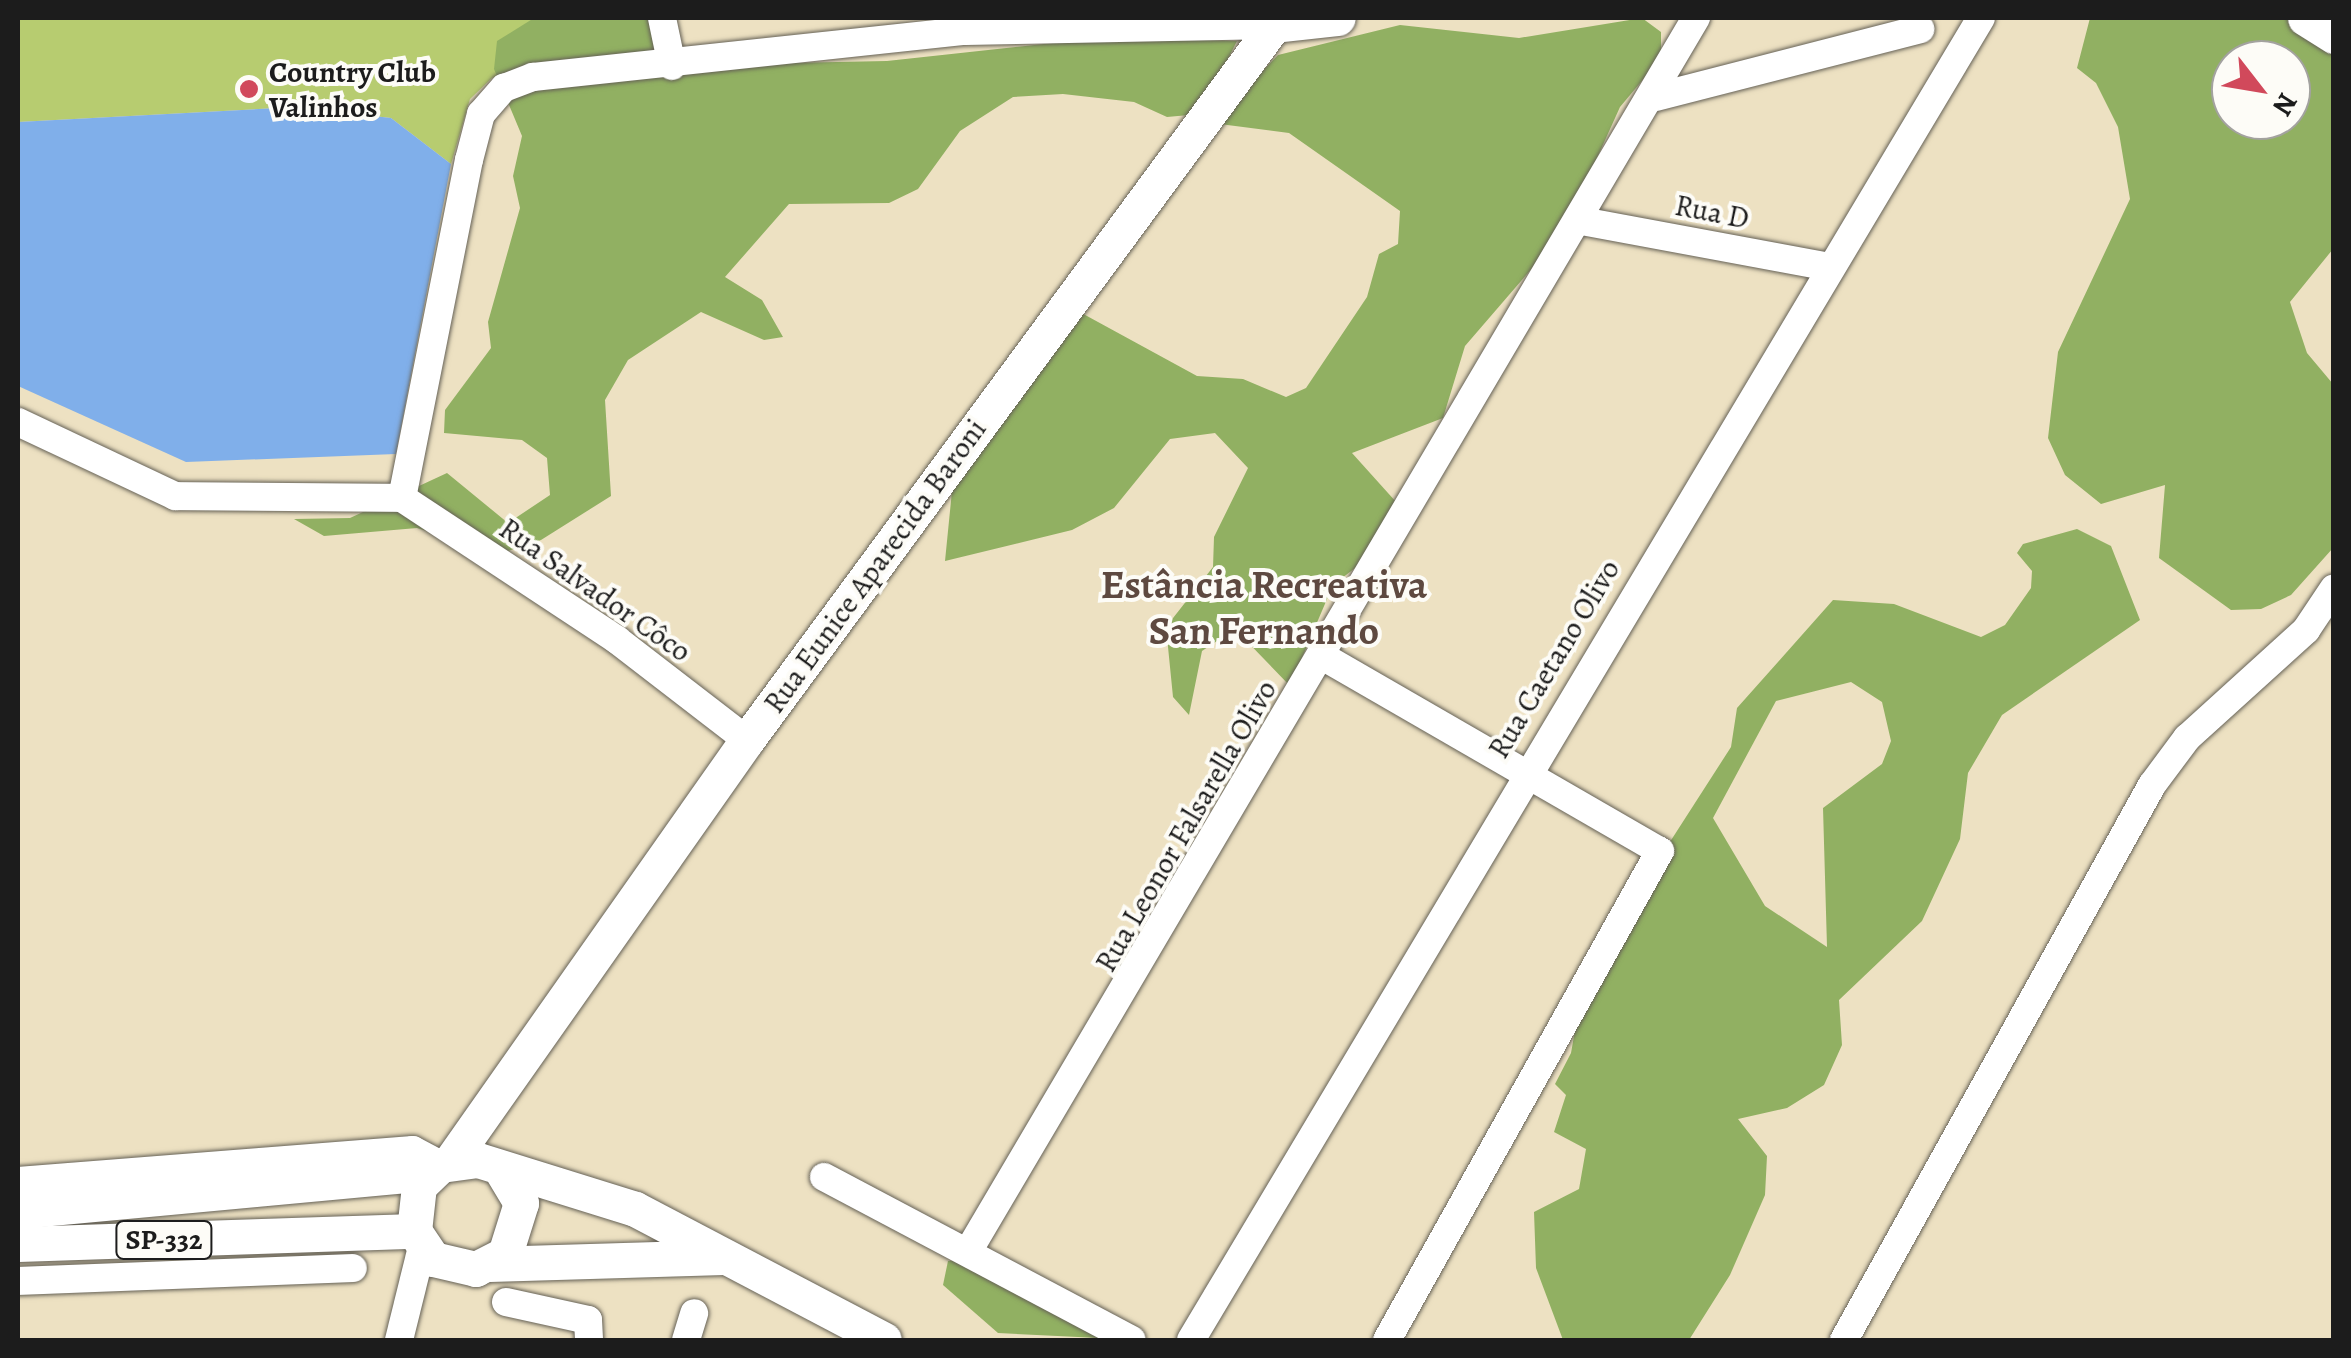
<!DOCTYPE html>
<meta charset="utf-8">
<style>
body{margin:0}
#map{position:relative;width:2351px;height:1358px;overflow:hidden;background:#ede1c2;font-family:Alegreya,serif}
div>[style]{position:absolute}
.green>*{inset:0;background:#b7cc70}
.forest>*{inset:0;background:#91b062}
.water>*{inset:0;background:#80afea}
.roads{filter:drop-shadow(0 0 2px #656156) drop-shadow(0 0 2px #656156)}
.minor>*{height:28px;margin:-14px;padding:0 14px;transform-origin:14px;border-radius:14px;background:#fff}
.major>*{height:35px;margin:-17.5px;padding:0 17.5px;transform-origin:17.5px;border-radius:17.5px;background:#fff}
.dots>*{width:28px;height:28px;translate:-50% -50%;box-sizing:border-box;border:5px solid #fdfcf7;border-radius:50%}
span{translate:-50% -50%;white-space:nowrap;text-align:center;line-height:1.15;-webkit-text-stroke:8px #fdfcf7;paint-order:stroke}
.shield-label span{padding:2px 8px;background:#fdfcf7;border:2px solid;border-radius:8px;-webkit-text-stroke-width:0}
.shield-label{font-size:28px;color:#1c1c1c;font-weight:700}
.poi-label{font-size:30px;color:#1c1c1c;font-weight:700}
.left{translate:0 -50%;text-align:left}
.street-label{font-size:30px;color:#1c1c1c}
.district-label{font-size:40px;color:#5e4940;font-weight:700}
.frame{position:absolute;inset:0;border:20px solid #1c1c1c;pointer-events:none}
.north{position:absolute;left:2211px;top:40px;width:100px;height:100px;box-sizing:border-box;background:#fdfcf7;border:2px solid #a3a29f;border-radius:50%;rotate:121deg;font-size:28px;font-weight:700;line-height:40px;text-align:center;color:#1c1c1c}
.north::after{content:'';display:block;margin:auto;width:35px;height:45px;background:#d1495b;clip-path:polygon(50% 0,100% 100%,50% 72%,0 100%)}
</style>
<div id="map">
<div class="green">
<div style="clip-path:polygon(18px 18px,650px 18px,492px 78px,470px 99px,451px 164px,391px 118px,296px 107px,18px 122px)"></div>
</div>
<div class="forest">
<div style="clip-path:polygon(534px 18px,651px 18px,689px 65px,887px 61px,1108px 37px,1237px 41px,1200px 114px,1167px 117px,1134px 102px,1063px 94px,1013px 97px,960px 131px,918px 189px,889px 203px,789px 204px,725px 277px,762px 300px,783px 337px,764px 340px,701px 312px,628px 360px,605px 400px,611px 496px,541px 540px,499px 554px,417px 528px,324px 536px,294px 519px,350px 518px,447px 473px,508px 523px,550px 495px,547px 458px,522px 440px,444px 433px,445px 410px,491px 348px,488px 322px,520px 208px,513px 176px,522px 136px,494px 69px,497px 41px)"></div>
<div style="clip-path:polygon(1642px 18px,1661px 32px,1661px 58px,1620px 107px,1564px 231px,1465px 346px,1443px 418px,1352px 453px,1397px 503px,1372px 555px,1333px 585px,1290px 686px,1235px 629px,1202px 651px,1189px 715px,1173px 697px,1166px 627px,1213px 567px,1214px 537px,1248px 468px,1215px 433px,1170px 439px,1114px 508px,1072px 530px,945px 561px,953px 481px,1076px 310px,1197px 376px,1243px 379px,1286px 397px,1306px 388px,1367px 297px,1379px 254px,1398px 244px,1400px 211px,1289px 133px,1212px 123px,1278px 55px,1400px 25px,1519px 38px)"></div>
<div style="clip-path:polygon(evenodd,2090px 18px,2295px 18px,2333px 54px,2333px 249px,2290px 302px,2307px 353px,2333px 384px,2333px 548px,2291px 595px,2261px 609px,2231px 610px,2159px 558px,2165px 485px,2101px 504px,2065px 475px,2048px 438px,2058px 352px,2130px 199px,2118px 127px,2096px 83px,2077px 68px,2090px 18px,2231px 60px,2291px 60px,2291px 120px,2231px 120px,2231px 60px)"></div>
<div style="clip-path:polygon(evenodd,2077px 529px,2111px 546px,2140px 620px,2002px 715px,1968px 773px,1960px 839px,1922px 921px,1839px 1000px,1842px 1045px,1824px 1085px,1787px 1108px,1738px 1119px,1767px 1156px,1765px 1195px,1730px 1275px,1689px 1340px,1563px 1340px,1536px 1268px,1534px 1212px,1579px 1189px,1586px 1149px,1554px 1132px,1566px 1095px,1555px 1084px,1571px 1053px,1585px 974px,1731px 747px,1737px 708px,1833px 600px,1894px 604px,1981px 637px,2005px 625px,2031px 588px,2032px 571px,2017px 553px,2023px 544px,2077px 529px,1851px 682px,1882px 702px,1891px 741px,1882px 764px,1823px 808px,1827px 947px,1765px 906px,1713px 818px,1776px 701px,1851px 682px)"></div>
<div style="clip-path:polygon(959px 1260px,1140px 1340px,998px 1333px,943px 1285px,948px 1261px)"></div>
</div>
<div class="water">
<div style="clip-path:polygon(296px 107px,391px 118px,451px 164px,396px 454px,186px 462px,18px 386px,18px 122px)"></div>
</div>
<div class="roads">
<div class="minor">
<div style="left:662px;top:18px;width:49px;rotate:78.2deg"></div>
<div style="left:1656px;top:97px;width:273px;rotate:-14.4deg"></div>
<div style="left:1582px;top:221px;width:253px;rotate:10.5deg"></div>
<div style="left:18px;top:422px;width:174px;rotate:25.2deg"></div>
<div style="left:175px;top:496px;width:227px;rotate:0.5deg"></div>
<div style="left:402px;top:498px;width:345px;rotate:-78.8deg"></div>
<div style="left:469px;top:160px;width:48px;rotate:-75.4deg"></div>
<div style="left:481px;top:114px;width:35px;rotate:-49deg"></div>
<div style="left:504px;top:88px;width:31px;rotate:-21deg"></div>
<div style="left:533px;top:77px;width:434px;rotate:-6.1deg"></div>
<div style="left:965px;top:31px;width:309px;rotate:-1.1deg"></div>
<div style="left:1274px;top:25px;width:9px;rotate:-54deg"></div>
<div style="left:402px;top:498px;width:258px;rotate:33.4deg"></div>
<div style="left:617px;top:640px;width:164px;rotate:37.6deg"></div>
<div style="left:1322px;top:656px;width:390px;rotate:30deg"></div>
<div style="left:1660px;top:851px;width:560px;rotate:119.17deg"></div>
<div style="left:824px;top:1177px;width:348px;rotate:27.9deg"></div>
<div style="left:18px;top:1181px;width:396px;rotate:-4.5deg"></div>
<div style="left:413px;top:1150px;width:32px;rotate:28deg"></div>
<div style="left:969px;top:1250px;width:1431px;rotate:-59.46deg"></div>
<div style="left:18px;top:1281px;width:335px;rotate:-2.2deg"></div>
<div style="left:506px;top:1302px;width:84px;rotate:12.4deg"></div>
<div style="left:588px;top:1320px;width:20px;rotate:87deg"></div>
<div style="left:399px;top:1340px;width:96px;rotate:-76.1deg"></div>
<div style="left:686px;top:1340px;width:28px;rotate:-73deg"></div>
<div style="left:1191px;top:1340px;width:1540px;rotate:-59.14deg"></div>
<div style="left:1844px;top:1340px;width:635px;rotate:-60.97deg"></div>
<div style="left:2152px;top:785px;width:59px;rotate:-53.3deg"></div>
<div style="left:2187px;top:738px;width:161px;rotate:-42.2deg"></div>
<div style="left:2306px;top:630px;width:50px;rotate:-56.3deg"></div>
</div>
<div class="major">
<div style="left:2305px;top:18px;width:34px;rotate:32deg"></div>
<div style="left:450px;top:1162px;width:516px;rotate:-54.86deg"></div>
<div style="left:747px;top:740px;width:888px;rotate:-53.61deg"></div>
<div style="left:1274px;top:25px;width:64px;rotate:-6.2deg"></div>
<div style="left:503px;top:1173px;width:35px;rotate:59deg"></div>
<div style="left:521px;top:1203px;width:53px;rotate:107.4deg"></div>
<div style="left:505px;top:1254px;width:33px;rotate:153deg"></div>
<div style="left:476px;top:1269px;width:44px;rotate:-166.9deg"></div>
<div style="left:433px;top:1259px;width:34px;rotate:-124deg"></div>
<div style="left:414px;top:1231px;width:45px;rotate:-83.7deg"></div>
<div style="left:419px;top:1186px;width:30px;rotate:-44deg"></div>
<div style="left:441px;top:1165px;width:37px;rotate:-8deg"></div>
<div style="left:478px;top:1160px;width:164px;rotate:17.3deg"></div>
<div style="left:635px;top:1209px;width:281px;rotate:27.7deg"></div>
<div style="left:18px;top:1211px;width:414px;rotate:-5.3deg"></div>
<div style="left:18px;top:1244px;width:396px;rotate:-1.9deg"></div>
<div style="left:490px;top:1264px;width:233px;rotate:-1.7deg"></div>
</div>
</div>
<div class="dots">
<div style="left:249px;top:89px;background:#d1495b"></div>
</div>
<div class="shield-label">
<span style="left:164px;top:1240px">SP-332</span>
</div>
<div class="poi-label">
<span class="left" style="left:269px;top:89px">Country Club<br>Valinhos</span>
</div>
<div class="street-label">
<span style="left:1712px;top:212px;rotate:11deg">Rua D</span>
<span style="left:875px;top:566px;rotate:-54deg">Rua Eunice Aparecida Baroni</span>
<span style="left:595px;top:590px;rotate:35deg">Rua Salvador Côco</span>
<span style="left:1554px;top:659px;rotate:-59deg">Rua Caetano Olivo</span>
<span style="left:1186px;top:826px;rotate:-60deg">Rua Leonor Falsarella Olivo</span>
</div>
<div class="district-label">
<span style="left:1264px;top:608px">Estância Recreativa<br>San Fernando</span>
</div>
<div class="frame"></div>
<div class="north">N</div>
</div>
